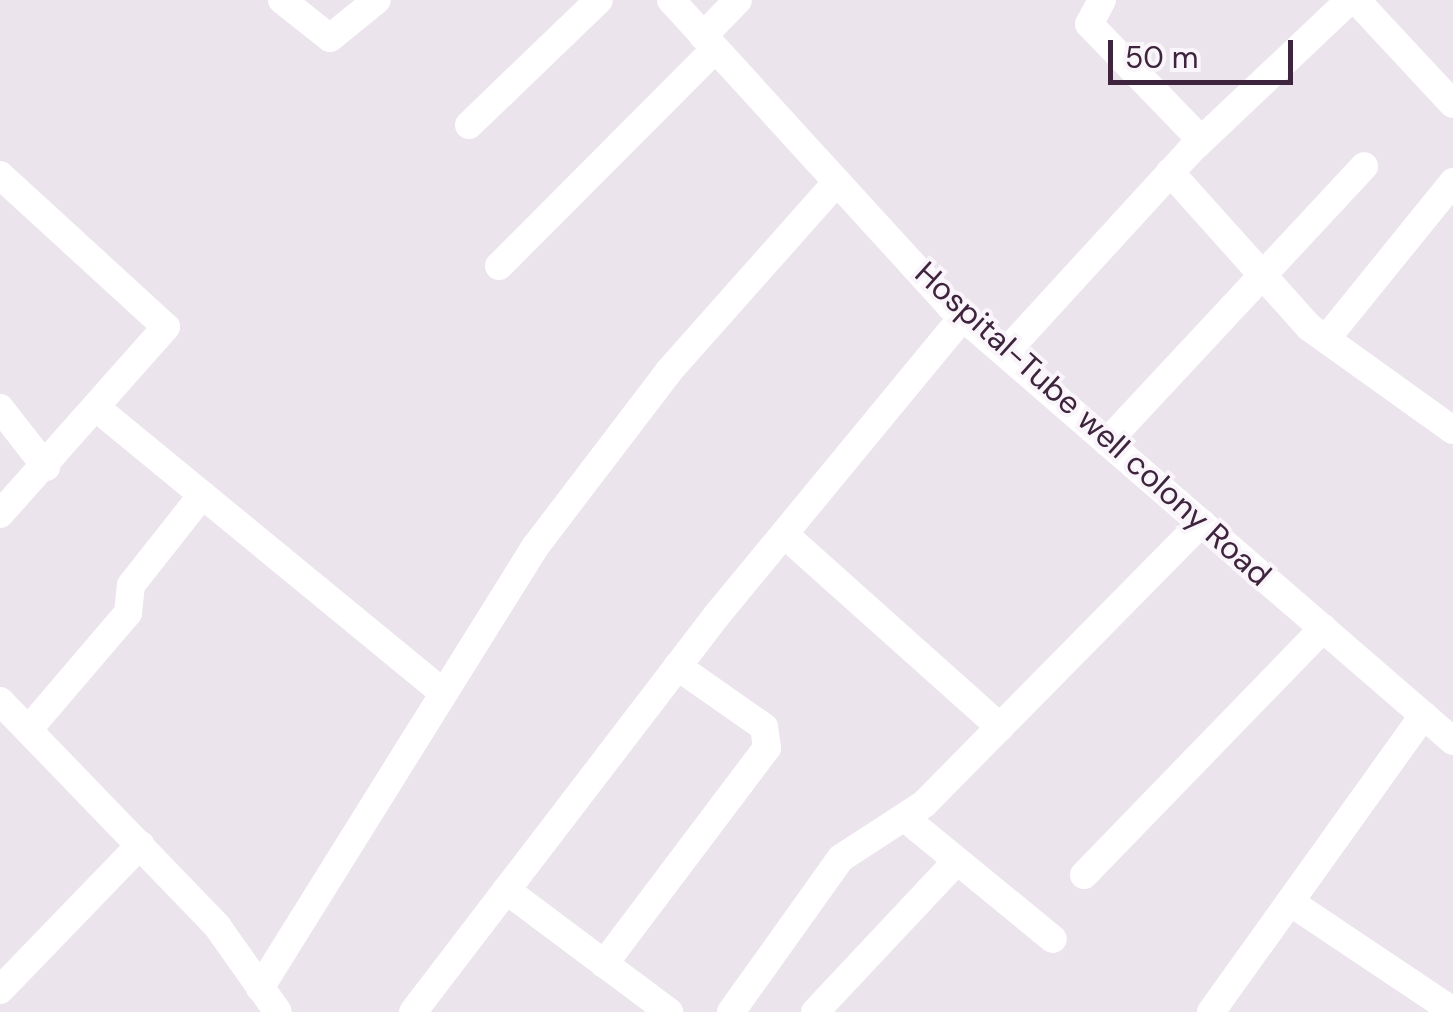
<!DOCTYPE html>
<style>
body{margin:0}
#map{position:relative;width:1453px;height:1012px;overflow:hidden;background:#ece4ed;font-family:"DM Sans",sans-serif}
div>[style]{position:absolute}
.minor>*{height:28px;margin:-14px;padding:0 14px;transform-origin:14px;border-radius:14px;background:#fff}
span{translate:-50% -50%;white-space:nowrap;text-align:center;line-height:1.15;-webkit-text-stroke:8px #f9f5fa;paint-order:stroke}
.street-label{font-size:32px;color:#3f243d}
.scale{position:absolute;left:1108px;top:40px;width:185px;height:45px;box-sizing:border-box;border:5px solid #3f243d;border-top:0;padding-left:12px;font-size:30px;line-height:35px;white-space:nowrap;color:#3f243d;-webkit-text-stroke:8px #f9f5fa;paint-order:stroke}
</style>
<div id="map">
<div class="minor">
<div style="left:282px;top:0;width:61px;rotate:38.4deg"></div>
<div style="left:330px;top:38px;width:60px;rotate:-39deg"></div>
<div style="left:671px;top:0;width:414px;rotate:47.6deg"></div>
<div style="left:950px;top:306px;width:665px;rotate:40.85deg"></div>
<div style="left:1102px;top:0;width:27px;rotate:118deg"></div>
<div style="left:1089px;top:24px;width:161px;rotate:46deg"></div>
<div style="left:1356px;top:0;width:142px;rotate:47deg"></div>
<div style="left:703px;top:36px;width:50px;rotate:-45.8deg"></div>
<div style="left:469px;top:125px;width:180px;rotate:-43.9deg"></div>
<div style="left:1170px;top:172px;width:208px;rotate:48.1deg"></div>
<div style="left:1309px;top:327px;width:177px;rotate:35.6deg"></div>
<div style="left:0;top:175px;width:225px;rotate:42.5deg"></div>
<div style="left:166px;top:327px;width:250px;rotate:131.6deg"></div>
<div style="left:499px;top:266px;width:306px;rotate:-45.1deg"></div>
<div style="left:1326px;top:339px;width:202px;rotate:-51deg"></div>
<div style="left:1005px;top:353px;width:273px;rotate:-47.5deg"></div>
<div style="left:1189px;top:152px;width:221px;rotate:-43.4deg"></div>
<div style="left:0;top:408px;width:75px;rotate:52.1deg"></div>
<div style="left:99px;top:410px;width:441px;rotate:39.4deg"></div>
<div style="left:1107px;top:442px;width:377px;rotate:-47deg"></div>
<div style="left:784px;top:534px;width:290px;rotate:41.8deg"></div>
<div style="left:0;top:701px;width:313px;rotate:46deg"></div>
<div style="left:217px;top:926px;width:105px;rotate:54.7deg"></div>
<div style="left:28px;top:730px;width:154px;rotate:-49.5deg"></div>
<div style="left:128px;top:613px;width:28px;rotate:-84deg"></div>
<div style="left:131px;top:585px;width:115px;rotate:-51.7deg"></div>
<div style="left:905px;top:818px;width:191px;rotate:39.3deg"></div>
<div style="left:1084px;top:875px;width:344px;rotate:-45.9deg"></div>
<div style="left:506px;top:890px;width:204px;rotate:36.8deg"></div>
<div style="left:1290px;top:902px;width:196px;rotate:33.8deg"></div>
<div style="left:604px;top:964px;width:271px;rotate:-53deg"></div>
<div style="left:767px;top:748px;width:21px;rotate:-98deg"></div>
<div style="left:764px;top:727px;width:106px;rotate:-145deg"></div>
<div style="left:260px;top:988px;width:520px;rotate:-58.05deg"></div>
<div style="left:535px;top:547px;width:221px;rotate:-52.7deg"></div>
<div style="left:669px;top:371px;width:253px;rotate:-48.4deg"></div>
<div style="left:0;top:990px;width:202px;rotate:-46deg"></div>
<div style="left:413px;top:1012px;width:500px;rotate:-52.56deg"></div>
<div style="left:717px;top:615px;width:386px;rotate:-50.5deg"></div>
<div style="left:731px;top:1012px;width:189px;rotate:-54.5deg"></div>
<div style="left:841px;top:858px;width:99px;rotate:-33deg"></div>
<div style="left:924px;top:804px;width:395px;rotate:-45.4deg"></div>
<div style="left:815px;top:1012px;width:207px;rotate:-46.8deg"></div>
<div style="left:1211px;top:1012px;width:365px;rotate:-54.4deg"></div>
</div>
<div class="street-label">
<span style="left:1093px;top:424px;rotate:42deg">Hospital-Tube well colony Road</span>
</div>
<div class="scale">50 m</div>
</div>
